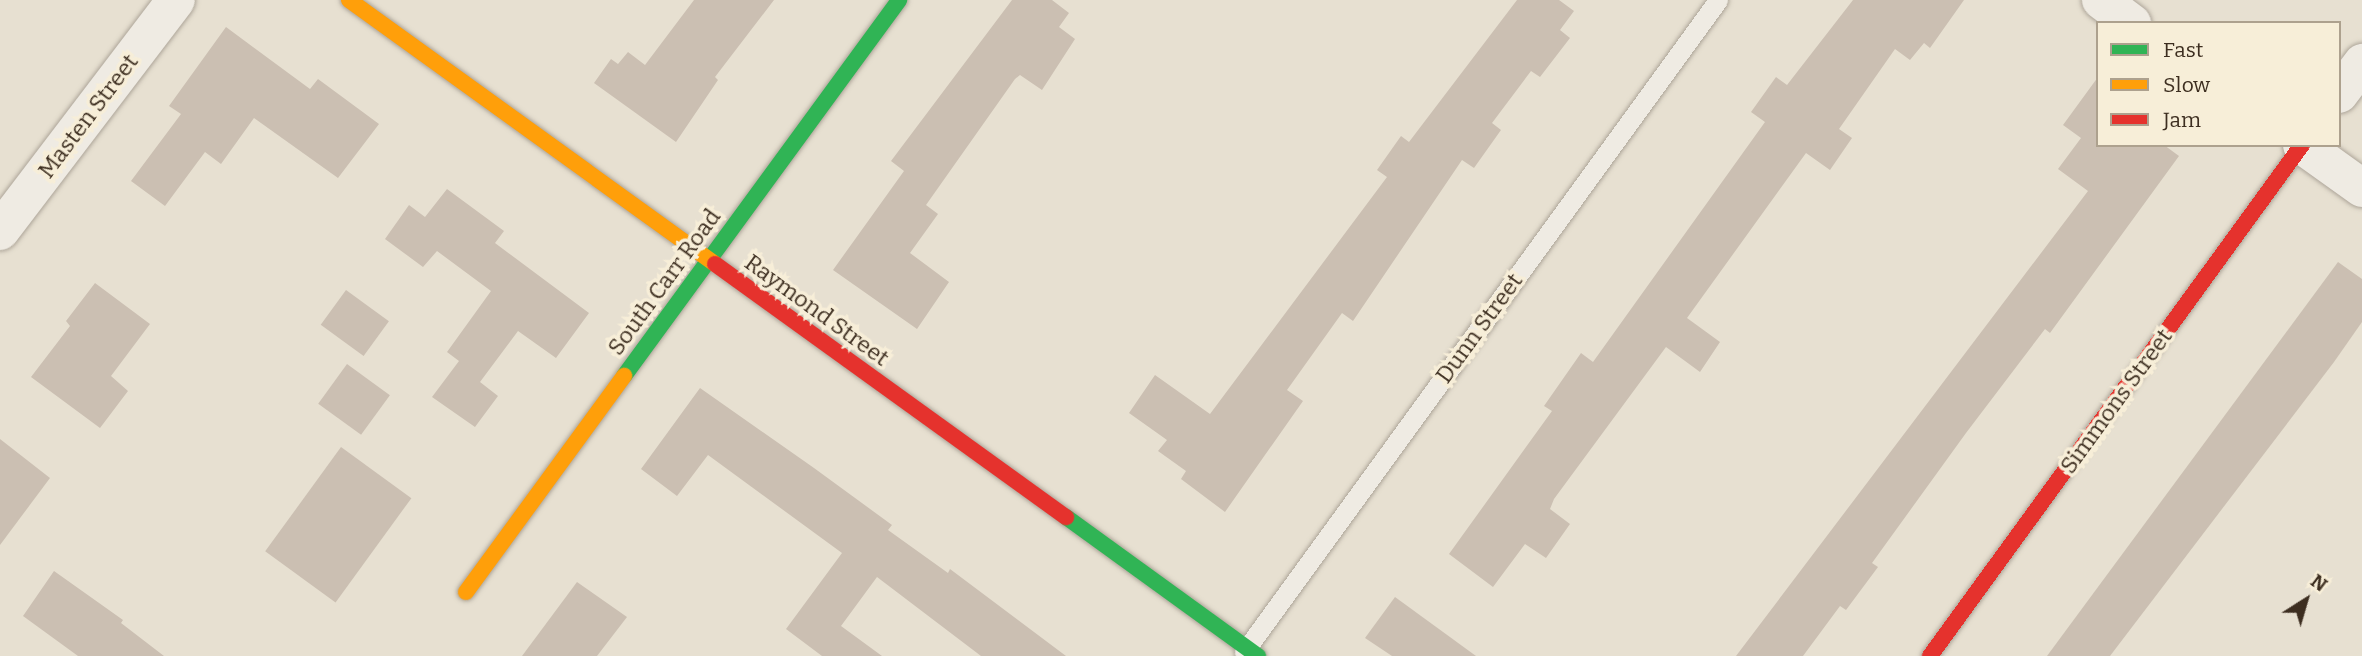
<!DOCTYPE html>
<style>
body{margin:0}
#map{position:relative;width:2362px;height:656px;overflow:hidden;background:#e7e0d1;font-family:Bitter,serif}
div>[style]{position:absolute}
.building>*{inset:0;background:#cbbfb2;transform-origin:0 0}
.roads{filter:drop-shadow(0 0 2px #ada599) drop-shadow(0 0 2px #ada599)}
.lane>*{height:19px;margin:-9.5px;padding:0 9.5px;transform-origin:9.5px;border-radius:9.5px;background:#efebe3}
.street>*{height:38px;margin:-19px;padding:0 19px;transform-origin:19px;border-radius:19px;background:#efebe3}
.fast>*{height:16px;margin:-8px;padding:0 8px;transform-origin:8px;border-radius:8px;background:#30b455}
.slow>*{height:16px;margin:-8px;padding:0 8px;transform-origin:8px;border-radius:8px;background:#ff9f0a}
.jam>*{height:16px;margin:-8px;padding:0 8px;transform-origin:8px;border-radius:8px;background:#e5322d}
span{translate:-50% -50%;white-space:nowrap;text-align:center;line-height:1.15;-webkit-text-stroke:7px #f7eed8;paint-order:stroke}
.street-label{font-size:23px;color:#3d2e20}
.legend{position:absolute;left:2096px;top:21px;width:245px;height:126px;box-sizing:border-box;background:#f7eed8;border:2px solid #ada18e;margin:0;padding:9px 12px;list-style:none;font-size:21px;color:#3d2e20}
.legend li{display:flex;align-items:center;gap:14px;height:35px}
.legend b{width:35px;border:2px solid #ada18e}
.north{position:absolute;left:2271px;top:565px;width:70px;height:70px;-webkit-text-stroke:5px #f7eed8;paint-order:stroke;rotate:37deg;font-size:19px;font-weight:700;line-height:28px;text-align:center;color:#3d2e20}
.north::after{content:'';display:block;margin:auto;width:24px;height:32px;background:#3d2e20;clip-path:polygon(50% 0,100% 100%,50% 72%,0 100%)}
</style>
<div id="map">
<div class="building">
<div style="clip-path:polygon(694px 0,774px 0,715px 77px,718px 80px,676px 142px,594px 83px,611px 59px,618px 64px,628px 52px,645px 65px)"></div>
<div style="clip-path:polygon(1012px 0,1052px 0,1069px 13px,1059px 27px,1075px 39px,1042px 90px,1020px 75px,1015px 79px,926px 205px,938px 214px,910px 253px,949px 282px,917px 329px,833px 270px,904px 171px,891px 161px)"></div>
<div style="clip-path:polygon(1517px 0,1559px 0,1574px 11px,1560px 30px,1570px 38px,1540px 77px,1531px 71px,1492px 123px,1501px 130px,1474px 168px,1462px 160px,1353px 321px,1342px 313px,1287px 390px,1303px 401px,1225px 512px,1181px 479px,1186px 471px,1158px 451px,1167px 440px,1129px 413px,1155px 375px,1210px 414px,1387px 177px,1377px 170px,1401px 136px,1409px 142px)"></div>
<div style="clip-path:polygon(1853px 0,1964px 0,1930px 48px,1924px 43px,1910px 60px,1895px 49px,1839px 129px,1852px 138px,1830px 170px,1806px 153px,1687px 318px,1720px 342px,1700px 372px,1666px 347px,1554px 499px,1550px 509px,1570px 524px,1546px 558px,1525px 544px,1493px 587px,1449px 554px,1552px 411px,1544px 406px,1581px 353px,1593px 362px,1765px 122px,1751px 112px,1776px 77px,1787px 85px)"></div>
<div style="clip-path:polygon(226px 27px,310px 89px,318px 79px,379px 124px,338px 178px,254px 118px,221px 164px,205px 152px,165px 206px,131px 181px,181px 114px,169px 106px)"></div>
<div style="clip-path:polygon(2098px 77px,2098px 145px,2164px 145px,2179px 156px,2050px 333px,2045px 329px,1966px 433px,1872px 563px,1878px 567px,1846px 610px,1840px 606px,1803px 656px,1736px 656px,2088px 191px,2058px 169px,2081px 138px,2063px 125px)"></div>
<div style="clip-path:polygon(447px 189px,504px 231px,495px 243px,589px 313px,556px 358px,518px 331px,480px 382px,498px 396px,475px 427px,432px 397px,459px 361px,447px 352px,491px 291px,437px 251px,423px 267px,385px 239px,409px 205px,425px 217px)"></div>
<div style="clip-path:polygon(2338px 262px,2362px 279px,2362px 322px,2334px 362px,2110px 656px,2047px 656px)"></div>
<div style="clip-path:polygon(95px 283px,150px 324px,111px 376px,128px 391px,100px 428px,31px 377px,70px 326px,66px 321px)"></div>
<div style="left:346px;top:290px;width:53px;height:43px;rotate:36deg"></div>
<div style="left:347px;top:364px;width:53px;height:49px;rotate:36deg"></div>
<div style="clip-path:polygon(700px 388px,814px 468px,892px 525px,888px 530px,948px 573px,950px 569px,1066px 656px,981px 656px,877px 577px,841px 626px,882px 656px,822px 656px,786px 629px,842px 553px,708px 455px,677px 496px,641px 469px)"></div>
<div style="clip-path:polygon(0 439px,50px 478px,0 545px)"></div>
<div style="left:341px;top:447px;width:87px;height:129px;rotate:36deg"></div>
<div style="clip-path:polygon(54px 571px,123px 620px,121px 623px,164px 656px,78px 656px,23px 616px)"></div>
<div style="clip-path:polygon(577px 582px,627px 617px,597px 656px,522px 656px)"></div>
<div style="clip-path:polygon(1395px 597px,1476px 656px,1392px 656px,1365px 638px)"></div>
</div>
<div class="roads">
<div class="lane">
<div style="left:1244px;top:652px;width:806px;rotate:-53.98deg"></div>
</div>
<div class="street">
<div style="left:2101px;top:0;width:39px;rotate:37deg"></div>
<div style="left:2339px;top:94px;width:39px;rotate:-53deg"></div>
<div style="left:2302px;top:145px;width:74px;rotate:35.6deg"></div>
<div style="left:0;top:231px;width:290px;rotate:-52.7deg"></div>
</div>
<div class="fast">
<div style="left:624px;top:376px;width:466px;rotate:-53.8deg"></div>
<div style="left:1066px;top:517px;width:237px;rotate:35.9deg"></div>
</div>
<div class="slow">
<div style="left:349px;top:0;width:451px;rotate:35.8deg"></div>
<div style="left:466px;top:592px;width:268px;rotate:-53.8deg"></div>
</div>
<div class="jam">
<div style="left:715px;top:264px;width:433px;rotate:35.8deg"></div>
<div style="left:1930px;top:656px;width:632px;rotate:-53.95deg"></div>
</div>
</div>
<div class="street-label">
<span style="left:88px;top:116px;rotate:-53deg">Masten Street</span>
<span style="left:664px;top:282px;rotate:-54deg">South Carr Road</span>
<span style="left:817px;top:310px;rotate:36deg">Raymond Street</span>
<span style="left:1479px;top:328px;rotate:-54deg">Dunn Street</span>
<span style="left:2116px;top:401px;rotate:-54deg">Simmons Street</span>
</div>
<ul class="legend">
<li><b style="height:9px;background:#30b455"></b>Fast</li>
<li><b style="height:9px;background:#ff9f0a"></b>Slow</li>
<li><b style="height:9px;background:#e5322d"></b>Jam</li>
</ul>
<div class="north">N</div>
</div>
